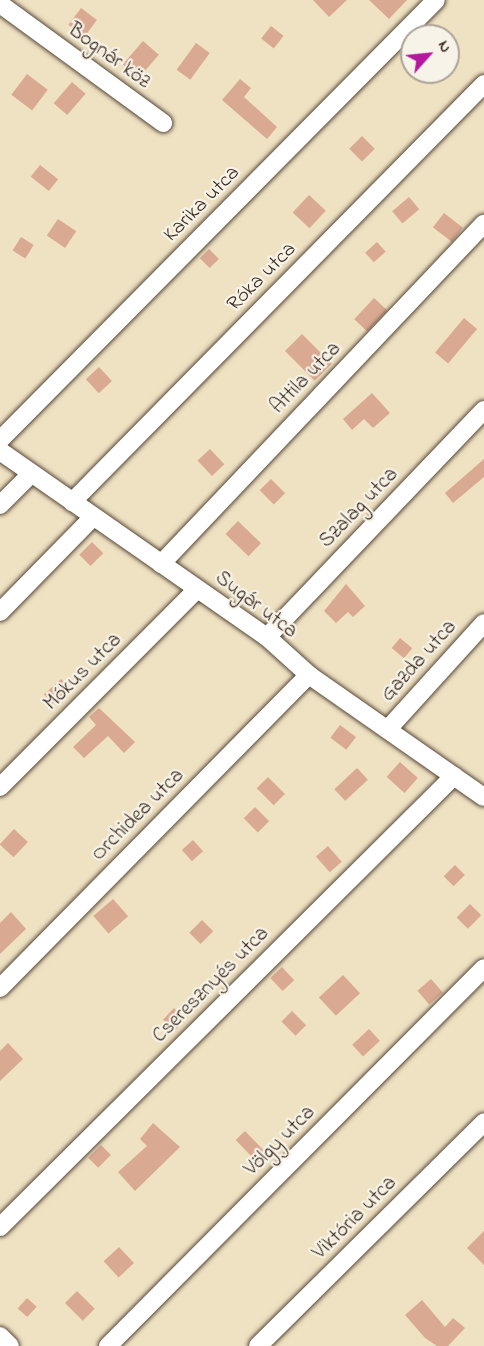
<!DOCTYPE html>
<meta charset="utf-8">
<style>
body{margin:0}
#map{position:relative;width:484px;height:1346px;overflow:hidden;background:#efe2c3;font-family:"Indie Flower",sans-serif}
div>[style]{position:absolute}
.building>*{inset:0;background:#daa992;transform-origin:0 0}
.roads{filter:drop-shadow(0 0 2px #564637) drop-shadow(0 0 2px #564637)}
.minor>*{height:18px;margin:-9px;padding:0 9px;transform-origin:9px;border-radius:9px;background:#fff}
span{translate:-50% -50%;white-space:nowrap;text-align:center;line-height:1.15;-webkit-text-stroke:4.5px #f7f3e8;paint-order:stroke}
.street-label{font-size:21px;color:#3b2a1e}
.north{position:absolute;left:400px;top:24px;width:60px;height:60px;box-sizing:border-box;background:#f7f3e8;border:2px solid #aca397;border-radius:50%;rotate:63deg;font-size:16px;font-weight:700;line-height:24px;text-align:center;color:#3b2a1e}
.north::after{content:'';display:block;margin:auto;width:21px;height:27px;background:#b5179e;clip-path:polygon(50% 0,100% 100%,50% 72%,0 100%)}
</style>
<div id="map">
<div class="building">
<div style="clip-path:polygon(313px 0,347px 0,329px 17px)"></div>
<div style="clip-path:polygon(369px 0,407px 0,389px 19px)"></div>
<div style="left:81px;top:8px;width:20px;height:21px;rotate:37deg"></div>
<div style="left:271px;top:26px;width:16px;height:16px;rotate:38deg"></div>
<div style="left:143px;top:41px;width:21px;height:31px;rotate:41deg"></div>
<div style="left:196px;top:43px;width:17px;height:33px;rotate:36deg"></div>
<div style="left:27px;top:74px;width:26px;height:26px;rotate:37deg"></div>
<div style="clip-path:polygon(240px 79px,251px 88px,244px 97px,277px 127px,267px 139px,222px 100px)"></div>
<div style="left:72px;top:82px;width:18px;height:28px;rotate:41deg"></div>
<div style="left:362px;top:136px;width:18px;height:18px;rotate:45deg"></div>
<div style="left:40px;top:165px;width:23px;height:15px;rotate:38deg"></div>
<div style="left:309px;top:195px;width:23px;height:24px;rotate:43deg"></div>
<div style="left:409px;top:197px;width:16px;height:22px;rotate:50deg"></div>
<div style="left:444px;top:213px;width:24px;height:18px;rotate:38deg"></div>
<div style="left:58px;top:219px;width:22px;height:20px;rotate:34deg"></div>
<div style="left:21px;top:237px;width:15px;height:16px;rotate:32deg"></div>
<div style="left:377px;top:242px;width:13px;height:16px;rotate:48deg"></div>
<div style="left:209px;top:249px;width:14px;height:13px;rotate:45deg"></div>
<div style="left:374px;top:298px;width:18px;height:29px;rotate:43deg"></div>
<div style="left:464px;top:318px;width:17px;height:45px;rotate:40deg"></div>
<div style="left:302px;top:334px;width:42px;height:24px;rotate:45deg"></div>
<div style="left:99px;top:367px;width:19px;height:18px;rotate:47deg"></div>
<div style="clip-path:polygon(372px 393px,390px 413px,373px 428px,364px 419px,352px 430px,343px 419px)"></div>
<div style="left:210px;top:449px;width:21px;height:17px;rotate:47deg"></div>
<div style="clip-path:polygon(484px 459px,484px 477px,453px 503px,445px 493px)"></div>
<div style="left:271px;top:479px;width:20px;height:16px;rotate:45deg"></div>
<div style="left:238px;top:521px;width:32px;height:18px;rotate:44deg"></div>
<div style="left:92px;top:542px;width:16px;height:18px;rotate:45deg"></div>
<div style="clip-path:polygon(346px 584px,365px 606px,353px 617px,348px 612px,336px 623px,324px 611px)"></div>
<div style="left:400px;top:638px;width:16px;height:13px;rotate:40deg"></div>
<div style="left:61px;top:679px;width:13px;height:23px;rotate:48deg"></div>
<div style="clip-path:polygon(99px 708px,135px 742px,124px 753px,108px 736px,84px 758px,73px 747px,96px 725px,89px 717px)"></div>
<div style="left:340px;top:725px;width:20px;height:16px;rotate:37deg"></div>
<div style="left:400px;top:762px;width:24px;height:20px;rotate:42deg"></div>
<div style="left:357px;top:768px;width:16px;height:31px;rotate:47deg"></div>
<div style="left:268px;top:777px;width:24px;height:16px;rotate:45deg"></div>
<div style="left:255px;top:807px;width:20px;height:16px;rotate:45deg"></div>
<div style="left:14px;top:829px;width:19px;height:21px;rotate:43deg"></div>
<div style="left:193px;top:840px;width:15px;height:15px;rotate:48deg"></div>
<div style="left:328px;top:846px;width:21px;height:16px;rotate:49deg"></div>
<div style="left:455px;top:865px;width:14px;height:16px;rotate:45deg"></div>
<div style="left:113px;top:899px;width:23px;height:26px;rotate:49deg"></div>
<div style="left:470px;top:904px;width:16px;height:19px;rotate:45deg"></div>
<div style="clip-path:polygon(11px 912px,26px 929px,0 954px,0 923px)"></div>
<div style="left:202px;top:920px;width:16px;height:18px;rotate:45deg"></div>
<div style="left:282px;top:967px;width:18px;height:16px;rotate:47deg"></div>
<div style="left:343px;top:975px;width:25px;height:33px;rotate:47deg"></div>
<div style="left:431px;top:979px;width:18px;height:18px;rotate:49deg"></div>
<div style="left:174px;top:1008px;width:16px;height:16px;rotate:43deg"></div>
<div style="left:292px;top:1011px;width:20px;height:15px;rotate:45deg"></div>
<div style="left:369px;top:1029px;width:16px;height:23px;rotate:47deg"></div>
<div style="clip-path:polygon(8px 1043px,23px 1059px,0 1081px,0 1051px)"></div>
<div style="clip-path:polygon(153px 1123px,180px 1147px,135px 1191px,118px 1172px,147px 1146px,140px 1139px)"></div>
<div style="left:245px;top:1131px;width:32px;height:13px;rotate:46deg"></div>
<div style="left:101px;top:1145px;width:14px;height:18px;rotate:45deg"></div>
<div style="clip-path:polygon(484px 1231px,484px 1265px,467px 1248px)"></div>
<div style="left:119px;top:1247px;width:22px;height:21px;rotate:47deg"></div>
<div style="left:77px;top:1291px;width:25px;height:17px;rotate:45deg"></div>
<div style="left:27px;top:1298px;width:13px;height:14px;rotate:42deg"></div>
<div style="clip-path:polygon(422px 1300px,445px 1327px,453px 1318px,465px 1328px,448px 1346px,437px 1346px,425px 1338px,405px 1315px)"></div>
</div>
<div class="roads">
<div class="minor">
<div style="left:0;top:4px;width:202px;rotate:36.1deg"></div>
<div style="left:0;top:440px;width:619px;rotate:-45.26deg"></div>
<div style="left:0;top:451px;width:325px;rotate:34.9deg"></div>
<div style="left:267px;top:637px;width:57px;rotate:42.1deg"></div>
<div style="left:309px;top:675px;width:213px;rotate:34.9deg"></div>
<div style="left:72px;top:502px;width:587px;rotate:-45.41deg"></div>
<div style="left:0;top:505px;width:44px;rotate:-45deg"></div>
<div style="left:161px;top:564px;width:469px;rotate:-46.5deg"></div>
<div style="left:0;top:612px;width:133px;rotate:-45.6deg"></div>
<div style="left:267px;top:637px;width:314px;rotate:-46.3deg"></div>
<div style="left:388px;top:729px;width:143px;rotate:-47.8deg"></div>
<div style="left:0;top:787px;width:279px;rotate:-45.1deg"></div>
<div style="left:0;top:988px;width:440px;rotate:-45.4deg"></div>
<div style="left:0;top:1227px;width:640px;rotate:-44.81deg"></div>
<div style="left:0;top:1336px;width:14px;rotate:45deg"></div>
<div style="left:108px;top:1346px;width:533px;rotate:-45.15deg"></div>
<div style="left:258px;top:1346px;width:318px;rotate:-44.7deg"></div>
</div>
</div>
<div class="street-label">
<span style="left:109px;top:56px;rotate:36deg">Bognár köz</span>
<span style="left:202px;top:204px;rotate:-45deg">Karika utca</span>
<span style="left:262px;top:277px;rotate:-45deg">Róka utca</span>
<span style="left:306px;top:378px;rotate:-46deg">Attila utca</span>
<span style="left:359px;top:508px;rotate:-46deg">Szalag utca</span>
<span style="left:256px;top:605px;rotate:37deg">Sugár utca</span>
<span style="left:419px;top:661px;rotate:-48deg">Gazda utca</span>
<span style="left:83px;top:672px;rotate:-45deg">Mókus utca</span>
<span style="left:138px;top:815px;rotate:-45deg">Orchidea utca</span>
<span style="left:211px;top:985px;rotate:-45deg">Cseresznyés utca</span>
<span style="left:280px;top:1141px;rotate:-45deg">Völgy utca</span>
<span style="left:355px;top:1218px;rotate:-45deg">Viktória utca</span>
</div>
<div class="north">N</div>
</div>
